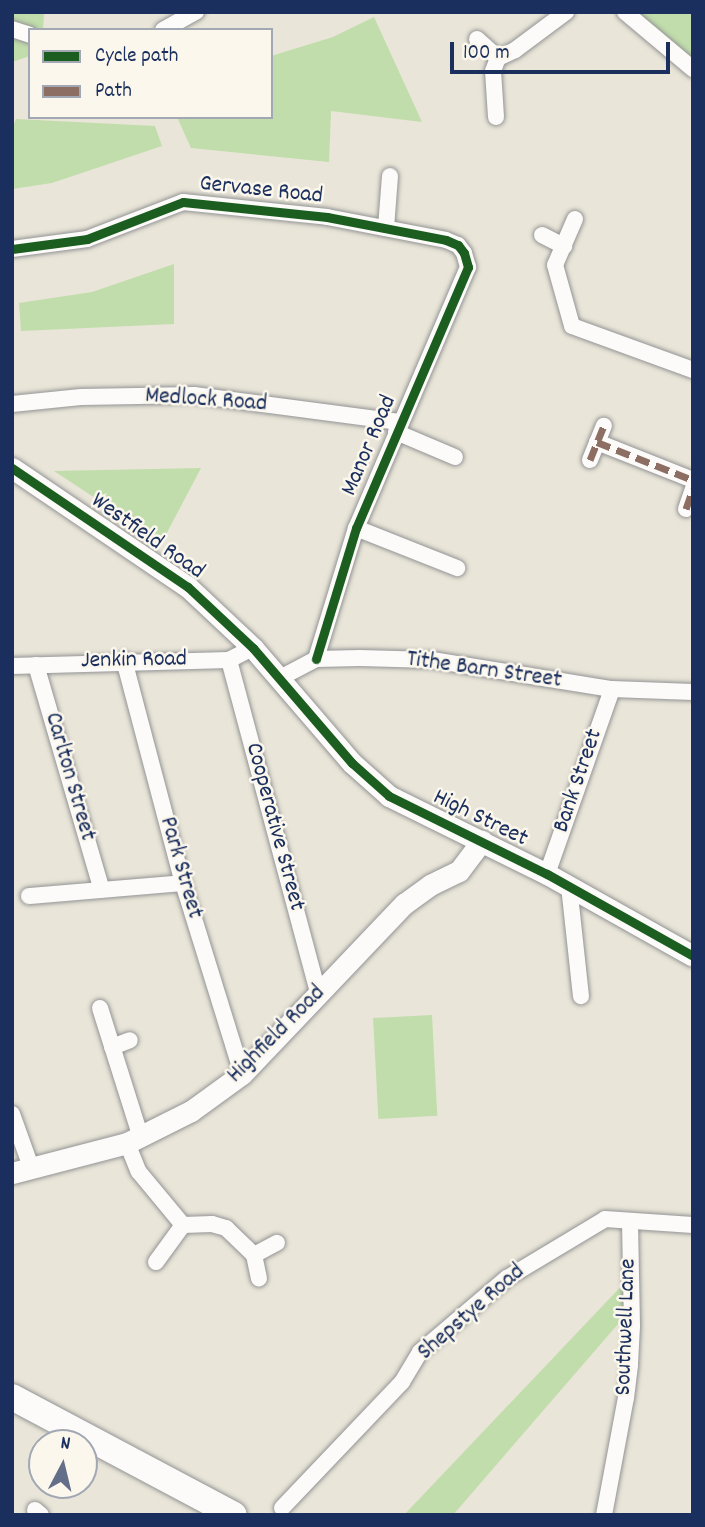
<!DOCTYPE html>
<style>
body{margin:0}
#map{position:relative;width:705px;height:1527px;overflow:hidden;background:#e9e5d8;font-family:Dekko,sans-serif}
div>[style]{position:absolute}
.green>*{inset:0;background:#c1ddab;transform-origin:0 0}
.roads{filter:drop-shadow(0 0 2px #939495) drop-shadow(0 0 2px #939495)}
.minor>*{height:16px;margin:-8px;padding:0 8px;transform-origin:8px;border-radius:8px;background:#fcfbf9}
.secondary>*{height:21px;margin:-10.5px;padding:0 10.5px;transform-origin:10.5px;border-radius:10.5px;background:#fcfbf9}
.trunk>*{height:26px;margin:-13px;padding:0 13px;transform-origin:13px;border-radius:13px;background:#fcfbf9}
.quiet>*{height:7px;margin-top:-3.5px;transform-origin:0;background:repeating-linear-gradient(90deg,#8d6e63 0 14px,transparent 0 21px)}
.cycleway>*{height:9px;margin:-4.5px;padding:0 4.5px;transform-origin:4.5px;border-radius:4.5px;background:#1b5e20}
span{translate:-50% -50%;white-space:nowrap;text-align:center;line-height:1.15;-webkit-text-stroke:5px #fbf7ec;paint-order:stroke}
.street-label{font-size:24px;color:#1b2f5e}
.frame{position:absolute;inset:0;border:14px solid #1b2f5e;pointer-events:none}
.legend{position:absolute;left:28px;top:28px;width:245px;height:91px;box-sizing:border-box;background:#fbf7ec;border:2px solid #a1a7b3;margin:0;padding:9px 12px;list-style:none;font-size:21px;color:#1b2f5e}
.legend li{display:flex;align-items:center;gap:14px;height:35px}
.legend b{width:35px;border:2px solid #a1a7b3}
.north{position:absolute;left:28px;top:1429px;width:70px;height:70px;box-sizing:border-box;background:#fbf7ec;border:2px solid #a1a7b3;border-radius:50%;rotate:7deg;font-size:19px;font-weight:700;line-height:28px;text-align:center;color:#1b2f5e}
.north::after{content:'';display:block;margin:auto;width:24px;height:32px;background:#636f89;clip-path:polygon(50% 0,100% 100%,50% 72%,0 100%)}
.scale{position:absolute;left:450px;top:42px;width:220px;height:32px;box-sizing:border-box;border:4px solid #1b2f5e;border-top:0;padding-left:9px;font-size:21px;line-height:24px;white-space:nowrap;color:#1b2f5e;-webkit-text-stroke:5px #fbf7ec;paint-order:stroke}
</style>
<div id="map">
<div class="green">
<i style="clip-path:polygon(12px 12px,44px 14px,43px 30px,30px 30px,30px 56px,12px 62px)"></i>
<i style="clip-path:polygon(628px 12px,693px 12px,693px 69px)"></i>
<i style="clip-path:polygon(374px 17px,422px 122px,331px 111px,329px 162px,191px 148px,177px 117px,271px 117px,271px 56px,333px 37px)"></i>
<i style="clip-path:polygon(16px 119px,155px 126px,162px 146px,52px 183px,12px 189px,12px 128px)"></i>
<i style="clip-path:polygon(174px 264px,174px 324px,21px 331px,19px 303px,92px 292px)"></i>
<i style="clip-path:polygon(201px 468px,162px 542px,54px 471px)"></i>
<i style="left:432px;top:1015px;width:101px;height:59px;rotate:87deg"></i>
<i style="clip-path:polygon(630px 1277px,631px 1309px,453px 1515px,404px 1515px)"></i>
</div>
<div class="roads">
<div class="minor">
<i style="left:625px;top:12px;width:89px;rotate:40deg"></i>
<i style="left:12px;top:29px;width:19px;rotate:18deg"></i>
<i style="left:163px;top:30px;width:38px;rotate:-29deg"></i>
<i style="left:477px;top:39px;width:28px;rotate:42deg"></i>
<i style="left:496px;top:117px;width:46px;rotate:-93.7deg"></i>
<i style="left:493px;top:71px;width:14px;rotate:-69deg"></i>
<i style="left:498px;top:58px;width:19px;rotate:-25deg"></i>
<i style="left:515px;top:50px;width:64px;rotate:-36.7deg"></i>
<i style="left:575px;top:219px;width:50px;rotate:113.5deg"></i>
<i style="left:555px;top:265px;width:63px;rotate:74.4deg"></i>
<i style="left:572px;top:326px;width:129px;rotate:20deg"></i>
<i style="left:386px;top:228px;width:52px;rotate:-85.6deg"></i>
<i style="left:542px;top:235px;width:25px;rotate:27deg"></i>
<i style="left:12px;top:249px;width:76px;rotate:-7.6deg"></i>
<i style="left:87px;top:239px;width:103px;rotate:-21.1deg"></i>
<i style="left:183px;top:202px;width:145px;rotate:5.9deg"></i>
<i style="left:327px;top:217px;width:121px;rotate:10.9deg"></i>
<i style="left:446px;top:240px;width:13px;rotate:23deg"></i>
<i style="left:458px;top:245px;width:10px;rotate:53deg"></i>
<i style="left:464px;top:253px;width:15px;rotate:74deg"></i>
<i style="left:468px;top:267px;width:284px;rotate:113.2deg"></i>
<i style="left:356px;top:528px;width:137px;rotate:107deg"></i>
<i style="left:12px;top:404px;width:69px;rotate:-5.8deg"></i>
<i style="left:81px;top:397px;width:113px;rotate:-1deg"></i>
<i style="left:194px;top:395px;width:207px;rotate:7.5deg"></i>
<i style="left:396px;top:432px;width:64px;rotate:23deg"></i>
<i style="left:597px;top:442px;width:103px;rotate:21.6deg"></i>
<i style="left:590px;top:460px;width:37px;rotate:-68deg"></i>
<i style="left:686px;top:509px;width:21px;rotate:-71deg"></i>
<i style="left:356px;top:528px;width:109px;rotate:21.6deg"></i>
<i style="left:124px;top:660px;width:231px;rotate:75.2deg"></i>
<i style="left:183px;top:883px;width:200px;rotate:72.8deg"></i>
<i style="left:229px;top:660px;width:347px;rotate:75deg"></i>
<i style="left:36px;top:665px;width:234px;rotate:73.7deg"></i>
<i style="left:12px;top:666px;width:217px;rotate:-1.6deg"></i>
<i style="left:229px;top:660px;width:27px;rotate:-27deg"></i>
<i style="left:280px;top:678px;width:41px;rotate:-27.8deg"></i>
<i style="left:316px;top:659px;width:44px;rotate:-1.3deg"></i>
<i style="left:360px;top:658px;width:72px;rotate:1.6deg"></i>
<i style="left:432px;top:660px;width:182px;rotate:9.2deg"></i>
<i style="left:612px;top:689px;width:81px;rotate:2.1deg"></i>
<i style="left:547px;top:874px;width:196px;rotate:-70.6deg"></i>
<i style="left:569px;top:886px;width:111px;rotate:83.8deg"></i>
<i style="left:29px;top:896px;width:155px;rotate:-4.8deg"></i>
<i style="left:100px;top:1008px;width:136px;rotate:72.5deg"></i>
<i style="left:112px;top:1047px;width:19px;rotate:-21deg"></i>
<i style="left:12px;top:1114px;width:59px;rotate:70.3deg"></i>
<i style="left:127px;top:1143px;width:31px;rotate:68deg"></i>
<i style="left:139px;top:1172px;width:69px;rotate:50.3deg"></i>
<i style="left:183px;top:1225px;width:29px;rotate:-2deg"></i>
<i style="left:212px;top:1224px;width:15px;rotate:16deg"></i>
<i style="left:226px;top:1228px;width:39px;rotate:44deg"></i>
<i style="left:254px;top:1255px;width:24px;rotate:78deg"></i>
<i style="left:254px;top:1255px;width:26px;rotate:-28deg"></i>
<i style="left:156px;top:1262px;width:46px;rotate:-53.9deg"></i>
<i style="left:282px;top:1508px;width:174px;rotate:-46.4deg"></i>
<i style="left:402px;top:1382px;width:35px;rotate:-59deg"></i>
<i style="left:420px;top:1352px;width:114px;rotate:-40.4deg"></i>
<i style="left:507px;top:1278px;width:114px;rotate:-31deg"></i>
<i style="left:605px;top:1219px;width:88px;rotate:3.9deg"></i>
<i style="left:35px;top:1510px;width:8px;rotate:40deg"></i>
<i style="left:604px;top:1515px;width:119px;rotate:-79.4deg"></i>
<i style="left:626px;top:1398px;width:34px;rotate:-83deg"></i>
<i style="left:630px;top:1364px;width:38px;rotate:-87deg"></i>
<i style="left:632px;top:1326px;width:104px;rotate:-91.1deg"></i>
</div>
<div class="secondary">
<i style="left:12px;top:468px;width:212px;rotate:34.1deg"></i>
<i style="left:188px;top:587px;width:89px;rotate:43.2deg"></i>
<i style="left:253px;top:648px;width:152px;rotate:49.3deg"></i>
<i style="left:352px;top:763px;width:50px;rotate:41.7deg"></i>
<i style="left:389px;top:796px;width:176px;rotate:26.3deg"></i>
<i style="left:547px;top:874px;width:167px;rotate:29.3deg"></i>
<i style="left:12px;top:1173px;width:119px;rotate:-14.6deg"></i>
<i style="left:127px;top:1143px;width:72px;rotate:-26.6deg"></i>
<i style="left:191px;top:1111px;width:63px;rotate:-36deg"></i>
<i style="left:242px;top:1074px;width:235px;rotate:-46.4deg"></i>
<i style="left:404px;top:904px;width:32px;rotate:-36deg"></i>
<i style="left:430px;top:885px;width:32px;rotate:-26deg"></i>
<i style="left:459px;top:871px;width:38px;rotate:-53deg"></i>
</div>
<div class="trunk">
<i style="left:12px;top:1397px;width:251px;rotate:28deg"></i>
</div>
</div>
<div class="quiet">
<i style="left:597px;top:442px;width:103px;rotate:21.6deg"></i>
<i style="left:590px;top:460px;width:37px;rotate:-68deg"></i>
<i style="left:686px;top:509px;width:21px;rotate:-71deg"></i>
</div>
<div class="cycleway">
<i style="left:12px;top:249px;width:76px;rotate:-7.6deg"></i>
<i style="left:87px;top:239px;width:103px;rotate:-21.1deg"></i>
<i style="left:183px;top:202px;width:145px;rotate:5.9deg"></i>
<i style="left:327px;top:217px;width:121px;rotate:10.9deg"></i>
<i style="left:446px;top:240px;width:13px;rotate:23deg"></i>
<i style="left:458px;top:245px;width:10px;rotate:53deg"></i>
<i style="left:464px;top:253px;width:15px;rotate:74deg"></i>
<i style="left:468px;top:267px;width:284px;rotate:113.2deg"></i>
<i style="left:356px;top:528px;width:137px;rotate:107deg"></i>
<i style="left:12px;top:468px;width:212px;rotate:34.1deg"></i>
<i style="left:188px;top:587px;width:89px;rotate:43.2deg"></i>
<i style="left:253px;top:648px;width:152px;rotate:49.3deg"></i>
<i style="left:352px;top:763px;width:50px;rotate:41.7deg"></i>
<i style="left:389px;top:796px;width:176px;rotate:26.3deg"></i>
<i style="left:547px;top:874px;width:167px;rotate:29.3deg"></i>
</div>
<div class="street-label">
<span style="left:261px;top:191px;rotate:6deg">Gervase Road</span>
<span style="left:206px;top:401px;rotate:4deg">Medlock Road</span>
<span style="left:370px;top:446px;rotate:-67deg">Manor Road</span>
<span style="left:147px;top:537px;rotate:35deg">Westfield Road</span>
<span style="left:134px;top:661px;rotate:-1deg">Jenkin Road</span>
<span style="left:484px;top:671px;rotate:8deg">Tithe Barn Street</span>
<span style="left:69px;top:777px;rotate:74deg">Carlton Street</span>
<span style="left:579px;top:781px;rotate:-71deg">Bank Street</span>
<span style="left:480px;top:819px;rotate:26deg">High Street</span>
<span style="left:274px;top:827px;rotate:75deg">Cooperative Street</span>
<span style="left:180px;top:868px;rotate:74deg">Park Street</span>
<span style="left:277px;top:1035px;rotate:-45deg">Highfield Road</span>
<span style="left:472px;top:1313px;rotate:-41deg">Shepstye Road</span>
<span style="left:627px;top:1327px;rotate:-88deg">Southwell Lane</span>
</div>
<div class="frame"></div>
<ul class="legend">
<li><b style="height:9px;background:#1b5e20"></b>Cycle path</li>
<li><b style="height:9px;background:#8d6e63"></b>Path</li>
</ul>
<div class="north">N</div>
<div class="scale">100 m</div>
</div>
